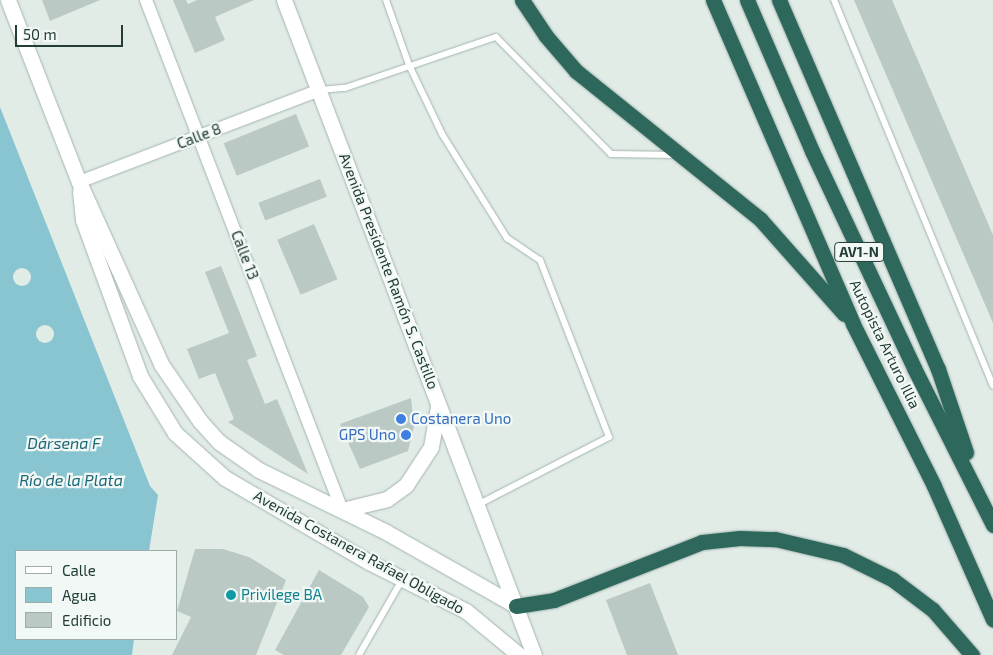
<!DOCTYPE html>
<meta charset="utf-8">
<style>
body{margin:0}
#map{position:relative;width:993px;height:655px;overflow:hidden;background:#e1ece7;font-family:"Exo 2",sans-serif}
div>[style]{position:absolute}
.water>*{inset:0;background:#89c5d1}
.pier>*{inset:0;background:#e1ece7}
.round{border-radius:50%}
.building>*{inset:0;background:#bac9c3;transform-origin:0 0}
.roads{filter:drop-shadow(0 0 1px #a4b4ae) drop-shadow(0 0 1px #a4b4ae)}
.service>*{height:6px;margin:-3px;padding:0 3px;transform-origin:3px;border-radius:3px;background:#fff}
.minor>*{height:12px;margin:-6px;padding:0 6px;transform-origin:6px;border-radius:6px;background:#fff}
.secondary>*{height:15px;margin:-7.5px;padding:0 7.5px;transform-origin:7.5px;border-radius:7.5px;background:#fff}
.motorway>*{height:15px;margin:-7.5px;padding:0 7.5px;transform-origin:7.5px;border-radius:7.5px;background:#2e685d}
.dots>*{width:14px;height:14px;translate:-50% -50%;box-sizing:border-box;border:2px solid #f2f8f5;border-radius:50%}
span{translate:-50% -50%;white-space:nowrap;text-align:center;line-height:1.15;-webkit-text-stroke:4.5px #f2f8f5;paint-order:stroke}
.shield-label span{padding:1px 4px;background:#f2f8f5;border:1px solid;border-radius:4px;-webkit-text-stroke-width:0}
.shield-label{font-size:14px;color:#223c36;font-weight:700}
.street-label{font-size:15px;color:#223c36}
.shop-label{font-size:15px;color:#366cbe}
.left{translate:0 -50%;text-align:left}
.right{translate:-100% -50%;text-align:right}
.culture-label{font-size:15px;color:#0d838f}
.water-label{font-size:16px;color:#1c6878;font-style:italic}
.legend{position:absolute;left:15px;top:550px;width:162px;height:90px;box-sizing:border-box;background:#f2f8f5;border:1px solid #9fada9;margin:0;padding:6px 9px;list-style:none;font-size:15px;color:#223c36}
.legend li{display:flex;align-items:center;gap:10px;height:25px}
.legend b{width:25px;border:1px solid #9fada9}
.scale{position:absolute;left:15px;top:25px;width:108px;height:22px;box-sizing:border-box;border:2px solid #223c36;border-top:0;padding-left:6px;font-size:15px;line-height:18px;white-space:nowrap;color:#223c36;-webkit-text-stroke:4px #f2f8f5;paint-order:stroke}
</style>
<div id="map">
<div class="water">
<i style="clip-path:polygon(0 107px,150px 486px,158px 495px,149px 551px,16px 551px,16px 639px,134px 639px,132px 655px,0 655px)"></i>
</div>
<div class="pier">
<i class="round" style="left:13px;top:268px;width:18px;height:18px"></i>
<i class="round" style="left:36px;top:325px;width:18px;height:18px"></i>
</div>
<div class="building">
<i style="clip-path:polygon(42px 0,100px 0,50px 21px)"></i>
<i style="clip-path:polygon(173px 0,186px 0,188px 4px,197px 0,254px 0,215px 17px,225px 40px,195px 53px)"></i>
<i style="clip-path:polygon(854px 0,892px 0,993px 235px,993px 323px)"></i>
<i style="left:296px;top:114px;width:35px;height:78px;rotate:68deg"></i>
<i style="left:320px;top:179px;width:19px;height:66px;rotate:69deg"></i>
<i style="left:314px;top:224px;width:60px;height:40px;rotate:67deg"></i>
<i style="clip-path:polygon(221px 266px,257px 356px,247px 360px,265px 404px,277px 399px,308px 474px,228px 422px,234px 419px,215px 373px,199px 379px,187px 349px,229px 333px,205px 272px)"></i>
<i style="clip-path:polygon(411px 398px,414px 426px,408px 451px,360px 469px,340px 424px)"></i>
<i style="clip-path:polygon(195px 549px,223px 549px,249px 557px,286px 580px,256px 655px,172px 655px,191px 617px,177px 611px)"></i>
<i style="clip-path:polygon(319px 570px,363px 597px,369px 607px,341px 655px,284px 655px,275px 650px)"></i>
<i style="clip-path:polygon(650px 583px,678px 655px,627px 655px,606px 600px)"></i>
</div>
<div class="roads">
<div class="service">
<i style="left:386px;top:0;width:69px;rotate:70.5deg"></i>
<i style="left:409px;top:65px;width:76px;rotate:64.4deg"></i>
<i style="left:442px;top:134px;width:123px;rotate:58deg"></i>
<i style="left:507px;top:238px;width:40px;rotate:34deg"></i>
<i style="left:540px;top:260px;width:190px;rotate:68.7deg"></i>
<i style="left:609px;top:437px;width:148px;rotate:152.7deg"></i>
<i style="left:834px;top:0;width:417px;rotate:67.6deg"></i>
<i style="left:320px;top:90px;width:25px;rotate:-5deg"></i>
<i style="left:345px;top:88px;width:159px;rotate:-18.7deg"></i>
<i style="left:496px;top:37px;width:164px;rotate:45.5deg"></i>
<i style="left:611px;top:154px;width:65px;rotate:0.9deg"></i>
<i style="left:359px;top:655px;width:86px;rotate:-60.2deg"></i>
</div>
<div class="minor">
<i style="left:146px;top:0;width:546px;rotate:68.98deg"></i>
<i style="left:79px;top:182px;width:258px;rotate:-20.9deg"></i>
</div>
<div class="secondary">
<i style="left:8px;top:0;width:195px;rotate:68.7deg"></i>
<i style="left:79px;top:182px;width:200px;rotate:65.7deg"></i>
<i style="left:161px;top:364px;width:69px;rotate:55.6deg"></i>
<i style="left:200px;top:421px;width:28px;rotate:48deg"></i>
<i style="left:219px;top:442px;width:49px;rotate:35deg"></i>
<i style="left:259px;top:470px;width:141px;rotate:26deg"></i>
<i style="left:386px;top:532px;width:150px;rotate:29.6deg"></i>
<i style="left:284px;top:0;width:701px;rotate:69.11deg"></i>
<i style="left:80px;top:191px;width:29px;rotate:84deg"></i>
<i style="left:83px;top:220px;width:166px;rotate:69.9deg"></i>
<i style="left:140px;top:376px;width:67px;rotate:58.4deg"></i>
<i style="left:175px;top:433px;width:67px;rotate:42deg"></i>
<i style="left:225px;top:478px;width:167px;rotate:30.3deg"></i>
<i style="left:369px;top:562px;width:109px;rotate:26.8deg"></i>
<i style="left:466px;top:611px;width:69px;rotate:39.7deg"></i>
<i style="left:342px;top:510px;width:46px;rotate:-13.7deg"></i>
<i style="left:387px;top:499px;width:24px;rotate:-36deg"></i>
<i style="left:406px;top:485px;width:45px;rotate:-56.7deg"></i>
<i style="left:431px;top:447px;width:41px;rotate:-80.1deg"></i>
</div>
<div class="motorway">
<i style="left:522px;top:0;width:43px;rotate:56.3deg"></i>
<i style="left:546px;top:36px;width:46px;rotate:49.4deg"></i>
<i style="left:576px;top:71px;width:236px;rotate:38.8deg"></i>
<i style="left:760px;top:219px;width:127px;rotate:48.5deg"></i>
<i style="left:713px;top:0;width:353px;rotate:66.6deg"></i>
<i style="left:853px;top:324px;width:181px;rotate:63.4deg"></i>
<i style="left:934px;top:486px;width:146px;rotate:66.2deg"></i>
<i style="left:747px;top:0;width:164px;rotate:66.7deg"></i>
<i style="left:812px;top:151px;width:240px;rotate:64.8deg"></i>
<i style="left:914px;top:368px;width:176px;rotate:63.3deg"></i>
<i style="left:779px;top:0;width:402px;rotate:66.7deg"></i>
<i style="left:938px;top:369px;width:88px;rotate:71.4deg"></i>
<i style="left:516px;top:606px;width:38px;rotate:-9deg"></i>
<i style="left:554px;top:600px;width:159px;rotate:-21.4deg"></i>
<i style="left:702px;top:542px;width:38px;rotate:-6deg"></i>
<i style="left:740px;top:538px;width:35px;rotate:2deg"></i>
<i style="left:775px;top:539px;width:70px;rotate:13.2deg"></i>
<i style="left:843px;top:555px;width:55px;rotate:26.1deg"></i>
<i style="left:892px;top:579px;width:51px;rotate:37.1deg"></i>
<i style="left:933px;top:610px;width:60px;rotate:49.1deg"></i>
</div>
</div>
<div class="dots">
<i style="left:401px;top:419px;background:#3f7fe0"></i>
<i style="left:406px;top:435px;background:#3f7fe0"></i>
<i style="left:231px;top:595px;background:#0f9aa8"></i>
</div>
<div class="shield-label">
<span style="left:859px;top:252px">AV1-N</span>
</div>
<div class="street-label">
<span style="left:199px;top:136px;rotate:-21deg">Calle 8</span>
<span style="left:245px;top:255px;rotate:69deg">Calle 13</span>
<span style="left:389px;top:271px;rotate:69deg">Avenida Presidente Ramón S. Castillo</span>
<span style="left:885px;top:344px;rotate:64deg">Autopista Arturo Illia</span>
<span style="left:359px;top:552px;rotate:29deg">Avenida Costanera Rafael Obligado</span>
</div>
<div class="shop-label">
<span class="left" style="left:411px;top:419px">Costanera Uno</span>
<span class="right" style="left:396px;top:435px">GPS Uno</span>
</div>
<div class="culture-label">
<span class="left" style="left:241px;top:595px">Privilege BA</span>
</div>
<div class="water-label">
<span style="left:64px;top:443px">Dársena F</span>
<span style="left:71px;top:480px">Río de la Plata</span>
</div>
<ul class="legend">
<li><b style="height:6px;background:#fff"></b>Calle</li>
<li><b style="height:14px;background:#89c5d1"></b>Agua</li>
<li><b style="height:14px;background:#bac9c3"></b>Edificio</li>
</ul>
<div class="scale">50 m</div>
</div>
